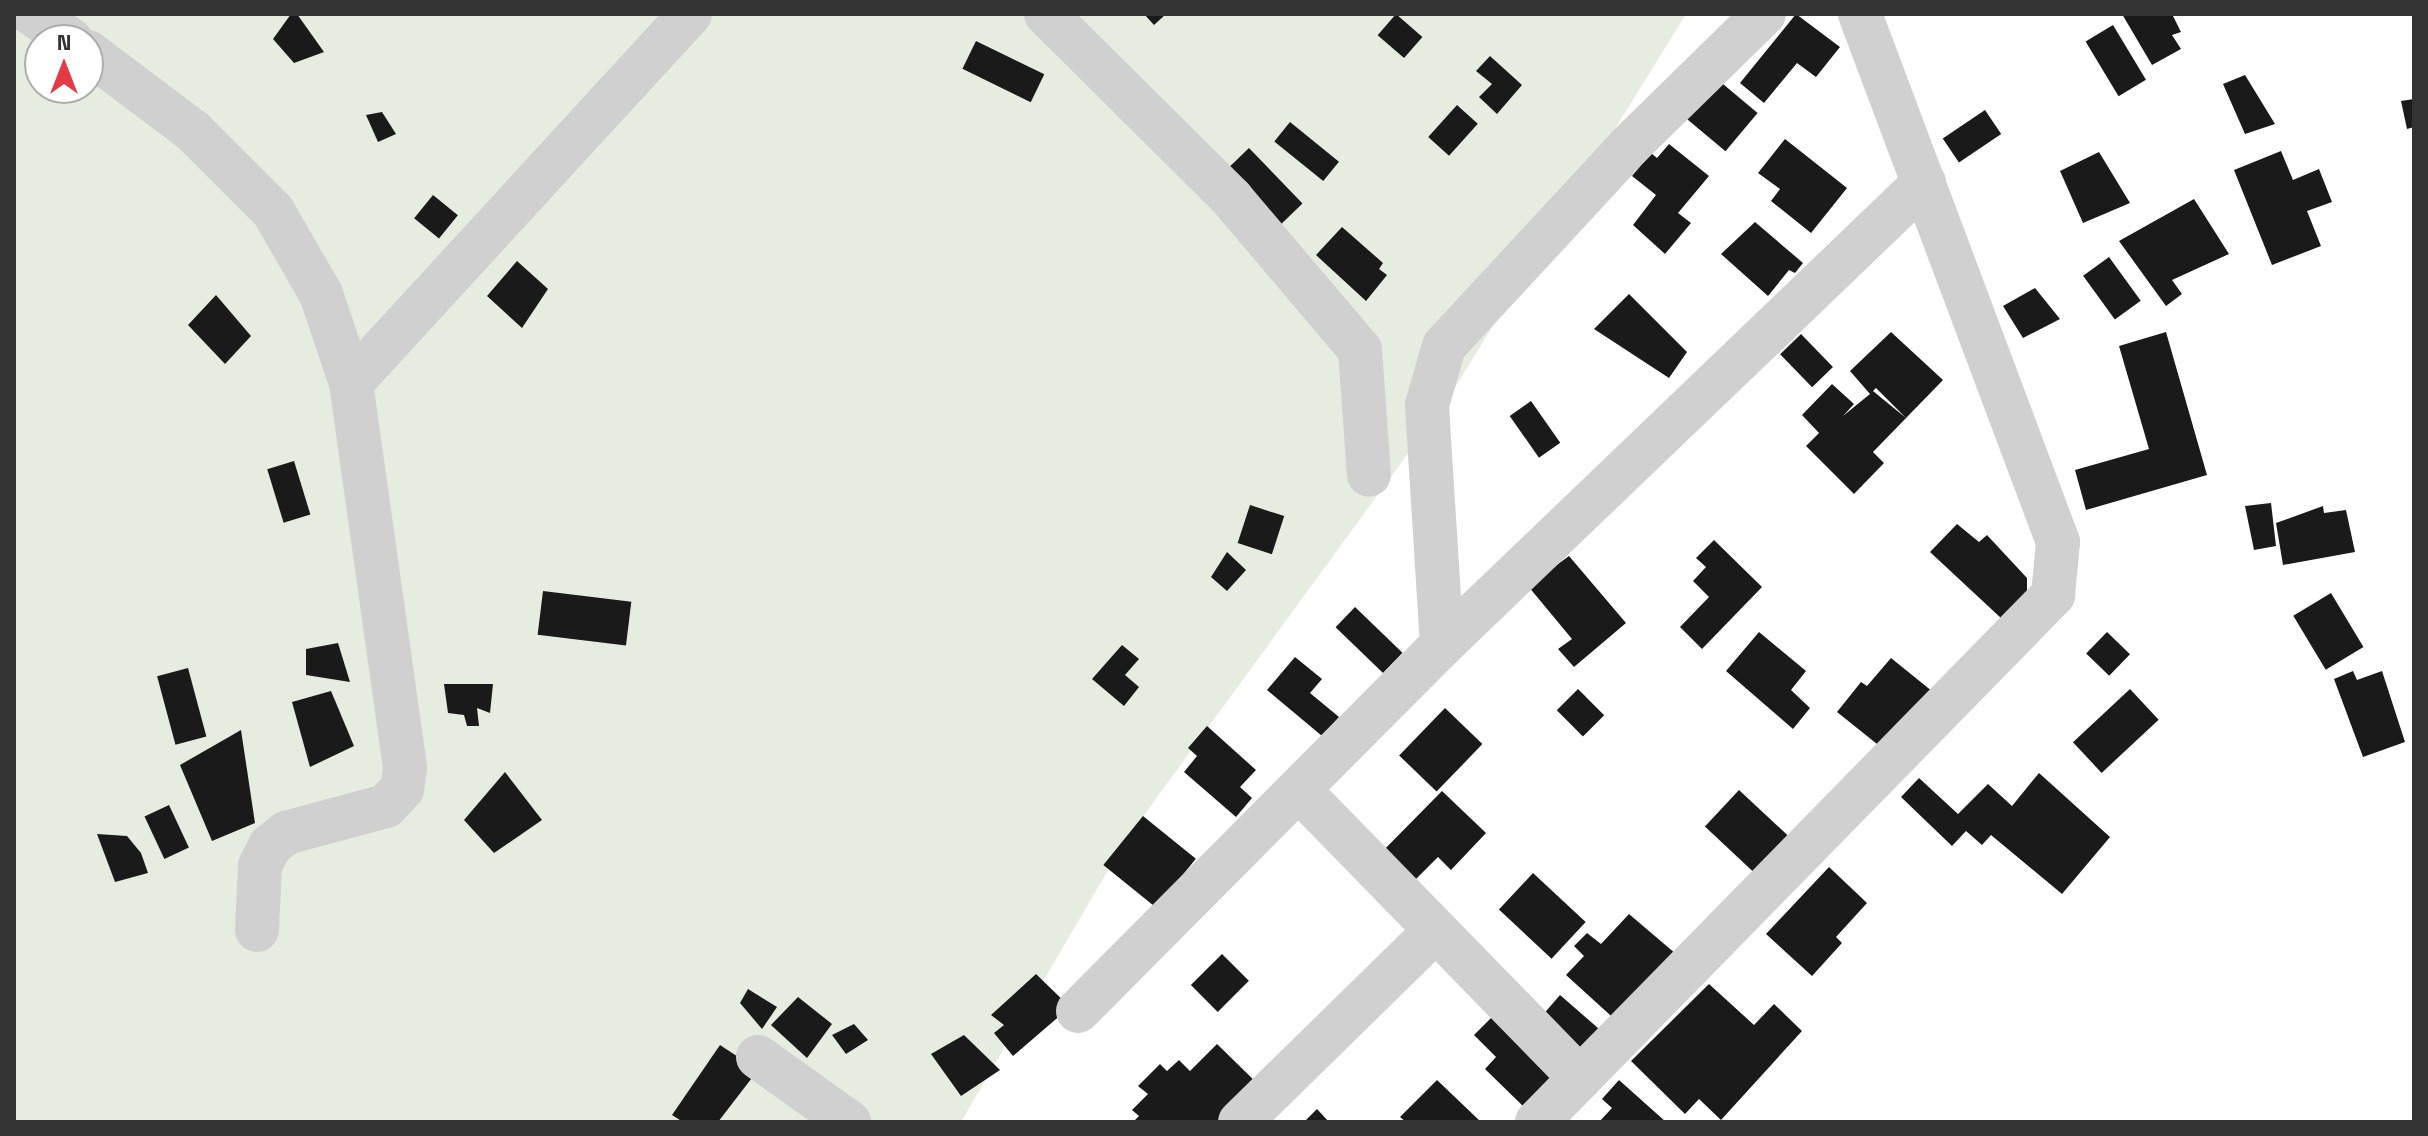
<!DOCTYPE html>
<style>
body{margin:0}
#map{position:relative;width:2428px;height:1136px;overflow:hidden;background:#fff;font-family:"Space Grotesk",sans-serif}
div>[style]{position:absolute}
.green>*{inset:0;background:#e6ecdf}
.building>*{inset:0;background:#1a1a1a;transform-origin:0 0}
.street>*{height:44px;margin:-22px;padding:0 22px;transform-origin:22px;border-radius:22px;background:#d0d0d0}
span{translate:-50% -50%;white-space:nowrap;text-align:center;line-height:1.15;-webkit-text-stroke:8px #fff;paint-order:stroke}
.frame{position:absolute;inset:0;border:16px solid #333;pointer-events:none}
.north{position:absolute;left:24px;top:24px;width:80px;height:80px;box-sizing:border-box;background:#fff;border:2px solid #adadad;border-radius:50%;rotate:0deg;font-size:22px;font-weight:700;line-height:32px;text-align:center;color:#333}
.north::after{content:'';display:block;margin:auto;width:28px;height:36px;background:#e63946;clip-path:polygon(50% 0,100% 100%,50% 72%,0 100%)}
</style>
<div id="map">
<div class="green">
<i style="clip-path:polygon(evenodd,14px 14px,1686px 14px,1447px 400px,1125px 841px,961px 1122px,14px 1122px,14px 14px,40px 40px,88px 40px,88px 88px,40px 88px,40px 40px)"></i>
</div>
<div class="building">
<i style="clip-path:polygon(291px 14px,297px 14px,324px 52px,294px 63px,273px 39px)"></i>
<i style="clip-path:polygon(1144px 14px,1166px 14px,1154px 25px)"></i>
<i style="left:1396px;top:14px;width:35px;height:28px;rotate:41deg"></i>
<i style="clip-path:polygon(1796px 14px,1840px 47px,1816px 77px,1797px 63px,1764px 103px,1740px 83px)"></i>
<i style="clip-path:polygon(2122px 14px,2172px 14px,2181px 32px,2172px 35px,2181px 49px,2152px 65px)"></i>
<i style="left:2113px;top:25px;width:64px;height:32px;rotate:59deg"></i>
<i style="left:976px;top:41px;width:76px;height:31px;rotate:26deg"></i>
<i style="clip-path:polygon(1490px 56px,1522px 85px,1497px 114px,1479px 97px,1492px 84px,1476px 71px)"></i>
<i style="clip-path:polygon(2245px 75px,2275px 124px,2245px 134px,2223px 84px)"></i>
<i style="left:1717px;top:79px;width:53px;height:50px;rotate:40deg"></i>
<i style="clip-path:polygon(2414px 99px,2414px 127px,2407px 129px,2401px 101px)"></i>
<i style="left:1457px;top:105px;width:28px;height:43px;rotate:42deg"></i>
<i style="left:1985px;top:110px;width:29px;height:51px;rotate:56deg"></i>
<i style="clip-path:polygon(382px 112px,396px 134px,378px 142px,366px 115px)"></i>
<i style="left:1290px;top:122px;width:63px;height:25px;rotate:39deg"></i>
<i style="clip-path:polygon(1785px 139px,1847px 188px,1811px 233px,1771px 201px,1780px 189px,1758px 173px)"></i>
<i style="clip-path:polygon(1669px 144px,1709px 176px,1678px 213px,1691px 223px,1665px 254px,1633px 225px,1656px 195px,1632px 176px,1651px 153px,1657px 158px)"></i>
<i style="left:1249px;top:148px;width:77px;height:45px;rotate:46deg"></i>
<i style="clip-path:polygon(2281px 151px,2293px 180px,2319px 169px,2332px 202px,2307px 211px,2321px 246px,2272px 265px,2234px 170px)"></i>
<i style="clip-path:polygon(2099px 152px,2130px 203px,2083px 223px,2060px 171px)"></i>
<i style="left:433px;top:195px;width:32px;height:30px;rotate:39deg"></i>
<i style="clip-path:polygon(2194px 199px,2229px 254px,2172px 280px,2182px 294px,2166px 306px,2119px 241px)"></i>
<i style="clip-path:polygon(1755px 222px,1803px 263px,1795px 273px,1789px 270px,1768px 296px,1721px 254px)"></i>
<i style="clip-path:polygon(1342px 227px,1383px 263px,1379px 269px,1387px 275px,1366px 301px,1316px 255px)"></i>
<i style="left:2109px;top:257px;width:54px;height:32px;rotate:54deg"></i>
<i style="clip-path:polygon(517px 261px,548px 289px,522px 328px,487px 296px)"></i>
<i style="clip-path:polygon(2035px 288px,2060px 319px,2023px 338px,2003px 306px)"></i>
<i style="clip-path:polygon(1629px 294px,1687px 352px,1669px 378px,1594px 329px)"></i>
<i style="clip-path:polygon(216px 295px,251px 336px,225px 364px,188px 325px)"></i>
<i style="clip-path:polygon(evenodd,1891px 332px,1943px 380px,1873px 452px,1884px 463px,1854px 494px,1806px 446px,1819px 433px,1802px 415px,1832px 384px,1854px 404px,1843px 416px,1870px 394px,1850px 371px,1891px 332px,1876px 388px,1906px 418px,1873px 391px,1876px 388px)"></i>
<i style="clip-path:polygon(2166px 332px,2207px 475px,2086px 510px,2075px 470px,2149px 449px,2119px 346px)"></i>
<i style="left:1801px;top:334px;width:46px;height:29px;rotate:46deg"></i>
<i style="left:1531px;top:401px;width:51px;height:26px;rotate:55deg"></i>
<i style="left:294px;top:461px;width:56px;height:28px;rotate:73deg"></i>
<i style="clip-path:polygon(2271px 503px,2276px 546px,2254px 550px,2245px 506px)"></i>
<i style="left:1250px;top:505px;width:36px;height:40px;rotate:18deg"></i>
<i style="clip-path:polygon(2323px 506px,2324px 513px,2346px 510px,2355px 552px,2283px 565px,2276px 523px)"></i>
<i style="clip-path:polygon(1957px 524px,1979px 542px,1987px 535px,2027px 578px,2027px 609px,2002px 619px,1930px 552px)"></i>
<i style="clip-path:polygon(1714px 540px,1762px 587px,1702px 649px,1680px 627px,1709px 597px,1693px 581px,1706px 567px,1696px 558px)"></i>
<i style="clip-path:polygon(1227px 552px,1246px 570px,1227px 591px,1211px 577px)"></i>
<i style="clip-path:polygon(1569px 556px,1626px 623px,1574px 667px,1558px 649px,1572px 639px,1528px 586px)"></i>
<i style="left:543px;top:591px;width:89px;height:44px;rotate:7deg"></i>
<i style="left:2331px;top:593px;width:63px;height:44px;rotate:59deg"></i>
<i style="left:1355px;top:607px;width:66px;height:28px;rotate:44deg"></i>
<i style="clip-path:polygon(1759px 632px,1806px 671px,1791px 690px,1810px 708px,1793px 729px,1726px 671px)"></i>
<i style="left:2107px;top:632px;width:32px;height:30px;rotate:44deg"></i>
<i style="clip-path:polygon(338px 643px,350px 682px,306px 675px,306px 649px)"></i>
<i style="clip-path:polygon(1122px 645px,1139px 659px,1125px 675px,1139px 687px,1124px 706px,1092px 679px)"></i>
<i style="clip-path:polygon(1295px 657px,1322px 679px,1310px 693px,1339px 717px,1322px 736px,1267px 690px)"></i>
<i style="clip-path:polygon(1891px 658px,1938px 696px,1882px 748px,1837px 712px,1861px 682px,1867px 686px)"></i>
<i style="left:188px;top:668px;width:71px;height:32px;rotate:75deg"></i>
<i style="clip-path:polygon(2353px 671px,2357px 680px,2382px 671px,2405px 742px,2363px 757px,2334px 679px)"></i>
<i style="clip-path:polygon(444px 684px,493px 684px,490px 713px,477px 708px,479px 726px,467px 726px,464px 715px,448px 713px)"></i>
<i style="left:1578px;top:689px;width:37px;height:30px;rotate:45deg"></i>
<i style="left:2130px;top:689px;width:42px;height:78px;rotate:47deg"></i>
<i style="clip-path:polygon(331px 691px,354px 746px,310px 767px,292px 702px)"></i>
<i style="left:1445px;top:708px;width:52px;height:66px;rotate:44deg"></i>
<i style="clip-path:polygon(1207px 726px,1256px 770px,1240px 787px,1252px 798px,1236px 817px,1184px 772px,1197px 756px,1188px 748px)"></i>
<i style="clip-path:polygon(241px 730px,255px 823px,212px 841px,180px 765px)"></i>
<i style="clip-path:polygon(505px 772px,542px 820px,494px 853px,464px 820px)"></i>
<i style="clip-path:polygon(2039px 773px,2110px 837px,2062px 894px,1991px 835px,1982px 845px,1966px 831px,1952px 846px,1901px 797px,1919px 778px,1958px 814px,1988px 784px,2012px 806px)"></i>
<i style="left:1739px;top:790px;width:69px;height:50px;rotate:43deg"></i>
<i style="clip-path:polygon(1442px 791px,1486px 833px,1451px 870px,1438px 857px,1406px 889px,1375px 859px)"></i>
<i style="left:169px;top:805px;width:47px;height:27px;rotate:65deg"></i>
<i style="left:1143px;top:816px;width:68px;height:63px;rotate:39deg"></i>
<i style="clip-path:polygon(97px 834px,127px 836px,141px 853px,148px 873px,115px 882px)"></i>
<i style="clip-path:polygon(1829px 867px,1867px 903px,1836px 937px,1842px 943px,1812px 976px,1766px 934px)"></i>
<i style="left:1533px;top:873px;width:72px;height:50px;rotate:43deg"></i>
<i style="clip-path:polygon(1629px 914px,1683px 960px,1620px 1024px,1566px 975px,1584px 956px,1574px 946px,1587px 933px,1601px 944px)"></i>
<i style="left:1222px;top:954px;width:38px;height:44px;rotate:45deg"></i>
<i style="clip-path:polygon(1036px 974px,1070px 1007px,1013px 1056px,994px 1033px,1004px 1025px,991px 1015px)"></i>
<i style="clip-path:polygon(1709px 984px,1754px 1025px,1774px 1004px,1802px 1031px,1721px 1120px,1699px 1099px,1685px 1114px,1631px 1061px)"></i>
<i style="clip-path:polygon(748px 989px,777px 1007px,762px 1029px,740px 1003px)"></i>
<i style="left:1560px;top:995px;width:62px;height:27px;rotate:41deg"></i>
<i style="clip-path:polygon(798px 997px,832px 1024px,807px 1058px,771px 1025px)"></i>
<i style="clip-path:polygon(1496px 1013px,1565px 1079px,1531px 1114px,1485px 1069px,1496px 1057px,1474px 1035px)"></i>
<i style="clip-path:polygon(854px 1024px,868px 1040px,846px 1054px,832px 1035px)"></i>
<i style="clip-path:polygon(964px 1035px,1000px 1070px,961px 1096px,931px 1054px)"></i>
<i style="clip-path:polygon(1217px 1044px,1262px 1088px,1228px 1122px,1133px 1122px,1139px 1116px,1132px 1110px,1148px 1094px,1138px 1086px,1160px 1064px,1167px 1071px,1179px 1060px,1190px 1071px)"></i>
<i style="clip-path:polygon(720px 1045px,758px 1070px,718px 1122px,683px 1122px,672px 1115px)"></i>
<i style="clip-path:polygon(1437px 1080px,1481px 1122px,1406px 1122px,1400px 1117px)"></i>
<i style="clip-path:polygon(1619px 1080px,1666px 1122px,1599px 1122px,1612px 1108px,1602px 1099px)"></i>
<i style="clip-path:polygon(1317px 1109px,1329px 1122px,1304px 1122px)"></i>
</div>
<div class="street">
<i style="left:32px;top:14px;width:47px;rotate:33.7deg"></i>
<i style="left:1046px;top:14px;width:262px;rotate:44.8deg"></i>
<i style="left:1232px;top:199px;width:198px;rotate:49.7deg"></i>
<i style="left:1360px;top:350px;width:125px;rotate:85.9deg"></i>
<i style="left:88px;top:52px;width:133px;rotate:37deg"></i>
<i style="left:194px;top:132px;width:112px;rotate:45deg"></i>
<i style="left:273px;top:211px;width:96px;rotate:60deg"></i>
<i style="left:321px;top:294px;width:94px;rotate:71.4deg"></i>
<i style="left:351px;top:383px;width:389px;rotate:82deg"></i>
<i style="left:405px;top:768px;width:21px;rotate:98deg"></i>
<i style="left:402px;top:789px;width:23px;rotate:133deg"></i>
<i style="left:386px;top:806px;width:104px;rotate:164.9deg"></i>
<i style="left:286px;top:833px;width:21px;rotate:141deg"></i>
<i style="left:270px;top:846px;width:22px;rotate:117deg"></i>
<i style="left:260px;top:866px;width:64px;rotate:92.7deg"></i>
<i style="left:351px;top:383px;width:501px;rotate:-47.43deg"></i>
<i style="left:1442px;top:645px;width:668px;rotate:-43.79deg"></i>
<i style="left:1300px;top:791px;width:401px;rotate:45.7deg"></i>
<i style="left:1078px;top:1011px;width:516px;rotate:-45.16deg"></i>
<i style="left:1442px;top:645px;width:240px;rotate:-93.6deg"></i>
<i style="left:1427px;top:405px;width:61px;rotate:-73.9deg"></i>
<i style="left:1444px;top:346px;width:272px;rotate:-47.2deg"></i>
<i style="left:1629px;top:146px;width:189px;rotate:-44.4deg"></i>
<i style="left:758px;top:1057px;width:112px;rotate:35.5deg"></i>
<i style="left:1240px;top:1122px;width:274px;rotate:-44.4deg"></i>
<i style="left:1537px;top:1122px;width:738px;rotate:-45.6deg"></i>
<i style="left:2053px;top:595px;width:53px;rotate:-84.6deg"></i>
<i style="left:2058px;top:542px;width:564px;rotate:-110.56deg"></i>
</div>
<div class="frame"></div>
<div class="north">N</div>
</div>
